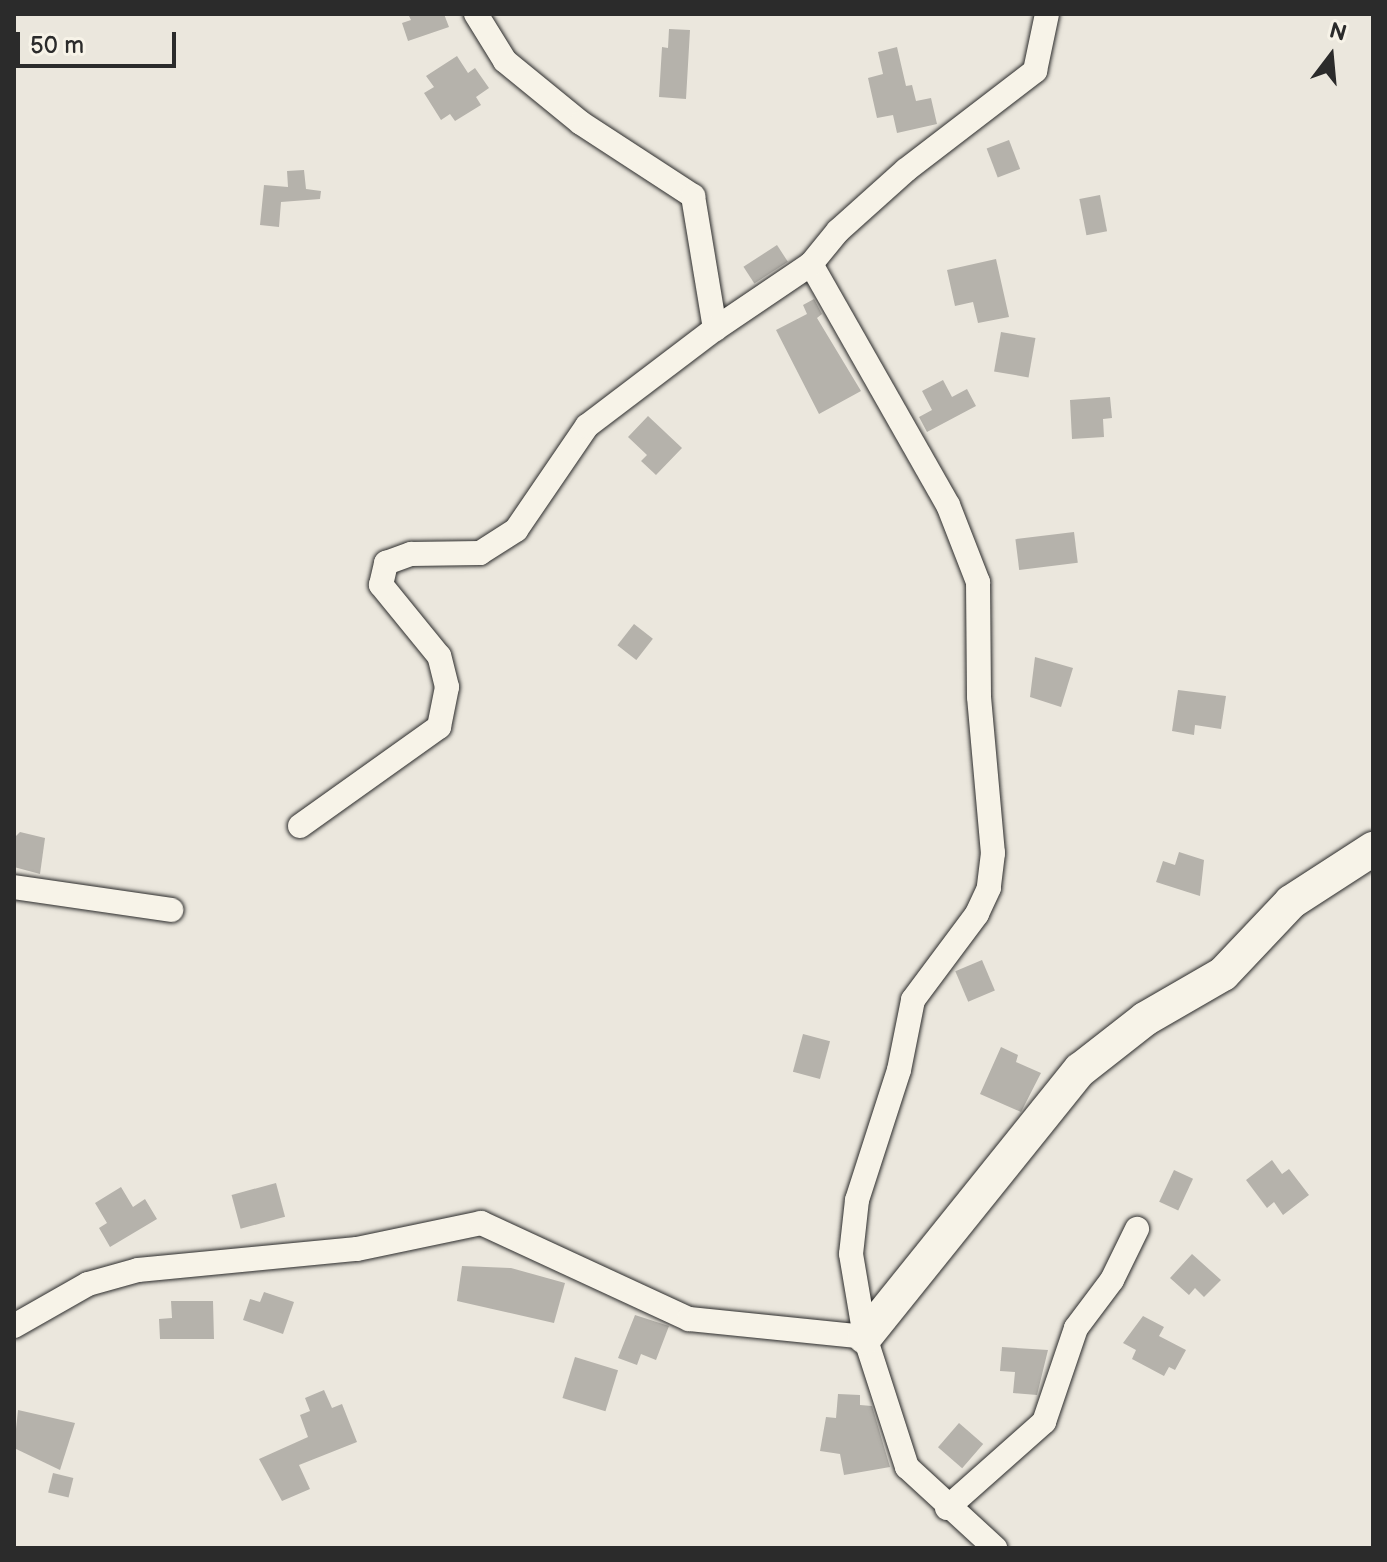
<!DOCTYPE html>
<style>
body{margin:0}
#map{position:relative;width:1387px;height:1562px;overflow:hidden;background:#ebe7dd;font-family:"Balsamiq Sans",sans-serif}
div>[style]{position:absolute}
.building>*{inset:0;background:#b5b2ab;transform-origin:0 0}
.roads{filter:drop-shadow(0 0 2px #2b2b2b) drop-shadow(0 0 2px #2b2b2b)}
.street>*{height:24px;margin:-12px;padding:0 12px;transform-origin:12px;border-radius:12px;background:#f7f3e8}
.secondary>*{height:34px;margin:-17px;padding:0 17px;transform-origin:17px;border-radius:17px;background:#f7f3e8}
span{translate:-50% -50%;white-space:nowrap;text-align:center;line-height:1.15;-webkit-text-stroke:8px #f7f3e8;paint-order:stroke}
.frame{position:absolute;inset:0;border:16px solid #2b2b2b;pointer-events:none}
.north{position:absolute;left:1291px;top:16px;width:80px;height:80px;-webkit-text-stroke:6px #f7f3e8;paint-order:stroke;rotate:16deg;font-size:22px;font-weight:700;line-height:32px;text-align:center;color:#2b2b2b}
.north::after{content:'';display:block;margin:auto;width:28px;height:36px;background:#2b2b2b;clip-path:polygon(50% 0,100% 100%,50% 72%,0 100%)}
.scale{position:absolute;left:16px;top:32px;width:160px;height:36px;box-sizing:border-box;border:4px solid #2b2b2b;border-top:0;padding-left:10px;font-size:24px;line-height:28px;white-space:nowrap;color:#2b2b2b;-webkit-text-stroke:6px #f7f3e8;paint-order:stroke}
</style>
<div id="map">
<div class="building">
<i style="clip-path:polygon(408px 14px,444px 14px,449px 27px,408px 41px,402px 23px,411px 20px)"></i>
<i style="clip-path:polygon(669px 29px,690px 30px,686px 99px,659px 97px,662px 47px,668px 48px)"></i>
<i style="clip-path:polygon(897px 47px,906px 86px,912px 85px,916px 101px,931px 98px,937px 124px,897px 133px,893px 115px,877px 118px,868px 78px,883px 74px,878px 52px)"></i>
<i style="clip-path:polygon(457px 56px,468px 73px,475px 68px,489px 88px,476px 97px,481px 105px,455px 121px,450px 114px,441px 120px,424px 93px,434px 87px,426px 76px)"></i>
<i style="left:1009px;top:140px;width:31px;height:24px;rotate:69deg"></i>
<i style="clip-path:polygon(304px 170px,306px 189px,321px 191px,320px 199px,281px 202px,279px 227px,260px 225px,264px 185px,288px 187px,287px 171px)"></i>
<i style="left:1100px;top:195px;width:37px;height:21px;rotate:79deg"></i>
<i style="left:777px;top:245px;width:20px;height:40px;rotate:57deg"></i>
<i style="clip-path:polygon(996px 259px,1009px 317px,978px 323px,973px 302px,955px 306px,947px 270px)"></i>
<i style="clip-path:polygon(814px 299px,822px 314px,817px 318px,861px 391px,819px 414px,776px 330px,807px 314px,803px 305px)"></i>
<i style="left:1001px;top:332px;width:35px;height:40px;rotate:10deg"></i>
<i style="clip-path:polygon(943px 380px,952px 397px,967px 389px,976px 406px,927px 432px,919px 417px,932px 410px,922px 391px)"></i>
<i style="clip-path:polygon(1110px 397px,1112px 418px,1103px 419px,1104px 437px,1072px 439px,1070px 400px)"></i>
<i style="clip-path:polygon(648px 416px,682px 448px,656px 475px,641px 461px,647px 455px,628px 437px)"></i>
<i style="left:1074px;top:532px;width:31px;height:59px;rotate:83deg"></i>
<i style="left:634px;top:624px;width:24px;height:27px;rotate:38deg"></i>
<i style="clip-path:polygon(1035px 657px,1073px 668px,1061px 707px,1030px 697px)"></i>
<i style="clip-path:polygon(1178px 690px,1226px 696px,1221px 729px,1195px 725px,1194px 735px,1172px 731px)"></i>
<i style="clip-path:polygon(20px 832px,45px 838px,40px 874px,14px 867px,14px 838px)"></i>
<i style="clip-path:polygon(1179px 852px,1204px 860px,1200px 896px,1156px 882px,1163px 861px,1175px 865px)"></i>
<i style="left:982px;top:960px;width:33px;height:29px;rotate:67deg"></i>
<i style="left:803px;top:1034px;width:28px;height:39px;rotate:15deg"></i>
<i style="clip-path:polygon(1001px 1047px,1018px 1055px,1016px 1062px,1041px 1073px,1021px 1112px,980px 1094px)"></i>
<i style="clip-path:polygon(1272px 1160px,1282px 1174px,1289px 1169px,1309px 1195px,1283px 1215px,1274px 1202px,1267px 1208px,1246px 1180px)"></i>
<i style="left:1174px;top:1170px;width:21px;height:35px;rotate:25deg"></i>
<i style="left:276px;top:1183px;width:35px;height:46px;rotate:75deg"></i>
<i style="clip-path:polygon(121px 1187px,133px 1207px,145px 1199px,157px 1219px,110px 1247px,99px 1228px,107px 1223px,95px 1203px)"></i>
<i style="clip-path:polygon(1192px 1254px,1221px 1280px,1204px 1297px,1195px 1288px,1189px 1295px,1170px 1278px)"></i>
<i style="clip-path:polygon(462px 1266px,511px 1268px,565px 1283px,554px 1323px,457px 1301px)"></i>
<i style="clip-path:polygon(264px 1292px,294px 1302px,283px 1334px,243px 1320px,250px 1299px,260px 1302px)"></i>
<i style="clip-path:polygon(171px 1301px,213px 1301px,214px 1339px,160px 1339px,159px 1319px,172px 1318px)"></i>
<i style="clip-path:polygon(635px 1315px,669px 1326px,656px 1360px,641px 1354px,637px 1365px,618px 1358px)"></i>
<i style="clip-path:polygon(1143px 1316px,1164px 1327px,1159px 1336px,1186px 1350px,1175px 1370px,1169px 1367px,1164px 1376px,1132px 1359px,1136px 1350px,1123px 1343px)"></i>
<i style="clip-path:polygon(1002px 1347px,1048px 1350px,1037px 1395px,1013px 1393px,1015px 1372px,1000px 1371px)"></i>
<i style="left:575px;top:1357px;width:45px;height:43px;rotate:17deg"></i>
<i style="clip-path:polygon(324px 1390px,332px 1408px,342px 1404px,357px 1442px,299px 1465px,310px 1489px,282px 1501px,259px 1459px,308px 1437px,300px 1415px,310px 1411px,305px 1398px)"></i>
<i style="clip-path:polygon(838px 1394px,860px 1395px,860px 1405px,872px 1406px,890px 1467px,844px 1475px,840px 1454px,820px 1451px,826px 1417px,836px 1418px)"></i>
<i style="clip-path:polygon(18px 1410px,75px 1423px,60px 1470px,14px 1448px)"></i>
<i style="left:959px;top:1423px;width:32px;height:32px;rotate:41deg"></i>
<i style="left:53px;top:1473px;width:21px;height:20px;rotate:14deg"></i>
</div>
<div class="roads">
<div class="street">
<i style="left:476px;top:14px;width:55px;rotate:58.3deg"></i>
<i style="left:505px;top:61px;width:98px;rotate:39.2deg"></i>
<i style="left:581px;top:123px;width:134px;rotate:33.1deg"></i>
<i style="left:693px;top:196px;width:135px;rotate:80.6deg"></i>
<i style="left:811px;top:264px;width:277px;rotate:60.4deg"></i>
<i style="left:948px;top:505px;width:83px;rotate:68.7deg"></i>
<i style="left:978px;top:582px;width:115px;rotate:89.5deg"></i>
<i style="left:979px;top:697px;width:157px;rotate:84.9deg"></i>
<i style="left:993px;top:853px;width:35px;rotate:97deg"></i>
<i style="left:989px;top:888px;width:29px;rotate:115deg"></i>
<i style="left:977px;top:914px;width:107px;rotate:126.7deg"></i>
<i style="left:913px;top:1000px;width:71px;rotate:101.3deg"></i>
<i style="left:899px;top:1070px;width:137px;rotate:107.9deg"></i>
<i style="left:857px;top:1200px;width:54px;rotate:96.3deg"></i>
<i style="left:851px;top:1254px;width:84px;rotate:80.4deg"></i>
<i style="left:865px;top:1337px;width:137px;rotate:72.1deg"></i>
<i style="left:907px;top:1467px;width:120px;rotate:42.6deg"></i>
<i style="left:300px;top:826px;width:171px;rotate:-35.5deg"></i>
<i style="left:439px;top:727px;width:41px;rotate:-78.7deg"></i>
<i style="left:447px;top:687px;width:32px;rotate:-104deg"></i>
<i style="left:439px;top:656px;width:92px;rotate:-129.2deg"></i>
<i style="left:381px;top:585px;width:23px;rotate:-77deg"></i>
<i style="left:386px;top:563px;width:27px;rotate:-20deg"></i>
<i style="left:411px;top:554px;width:69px;rotate:-0.8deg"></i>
<i style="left:480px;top:553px;width:43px;rotate:-32.6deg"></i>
<i style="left:516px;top:530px;width:126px;rotate:-55.7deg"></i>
<i style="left:587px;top:426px;width:161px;rotate:-37.2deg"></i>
<i style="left:715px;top:329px;width:116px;rotate:-34.1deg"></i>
<i style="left:811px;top:264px;width:43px;rotate:-50.7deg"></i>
<i style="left:838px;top:231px;width:91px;rotate:-41.9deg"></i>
<i style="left:906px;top:170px;width:163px;rotate:-37.5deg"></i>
<i style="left:1035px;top:71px;width:58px;rotate:-78.1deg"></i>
<i style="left:14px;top:887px;width:159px;rotate:8.3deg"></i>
<i style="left:14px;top:1326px;width:85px;rotate:-29.6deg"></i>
<i style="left:88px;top:1284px;width:52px;rotate:-15.6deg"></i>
<i style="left:138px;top:1270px;width:220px;rotate:-5.5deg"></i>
<i style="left:357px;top:1249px;width:127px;rotate:-11.8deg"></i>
<i style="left:481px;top:1223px;width:229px;rotate:24.8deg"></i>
<i style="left:689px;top:1319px;width:177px;rotate:5.8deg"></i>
<i style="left:947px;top:1508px;width:130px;rotate:-41.6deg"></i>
<i style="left:1044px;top:1422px;width:99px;rotate:-71.2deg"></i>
<i style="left:1076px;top:1328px;width:60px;rotate:-53.1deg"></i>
<i style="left:1112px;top:1280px;width:57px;rotate:-63.9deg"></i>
</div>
<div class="secondary">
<i style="left:865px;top:1337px;width:343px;rotate:-51.2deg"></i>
<i style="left:1080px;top:1070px;width:83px;rotate:-38.1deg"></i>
<i style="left:1145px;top:1019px;width:90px;rotate:-30deg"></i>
<i style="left:1223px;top:974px;width:99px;rotate:-46.6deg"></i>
<i style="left:1291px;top:902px;width:98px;rotate:-32.9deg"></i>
</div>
</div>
<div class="frame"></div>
<div class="north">N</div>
<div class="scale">50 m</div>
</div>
